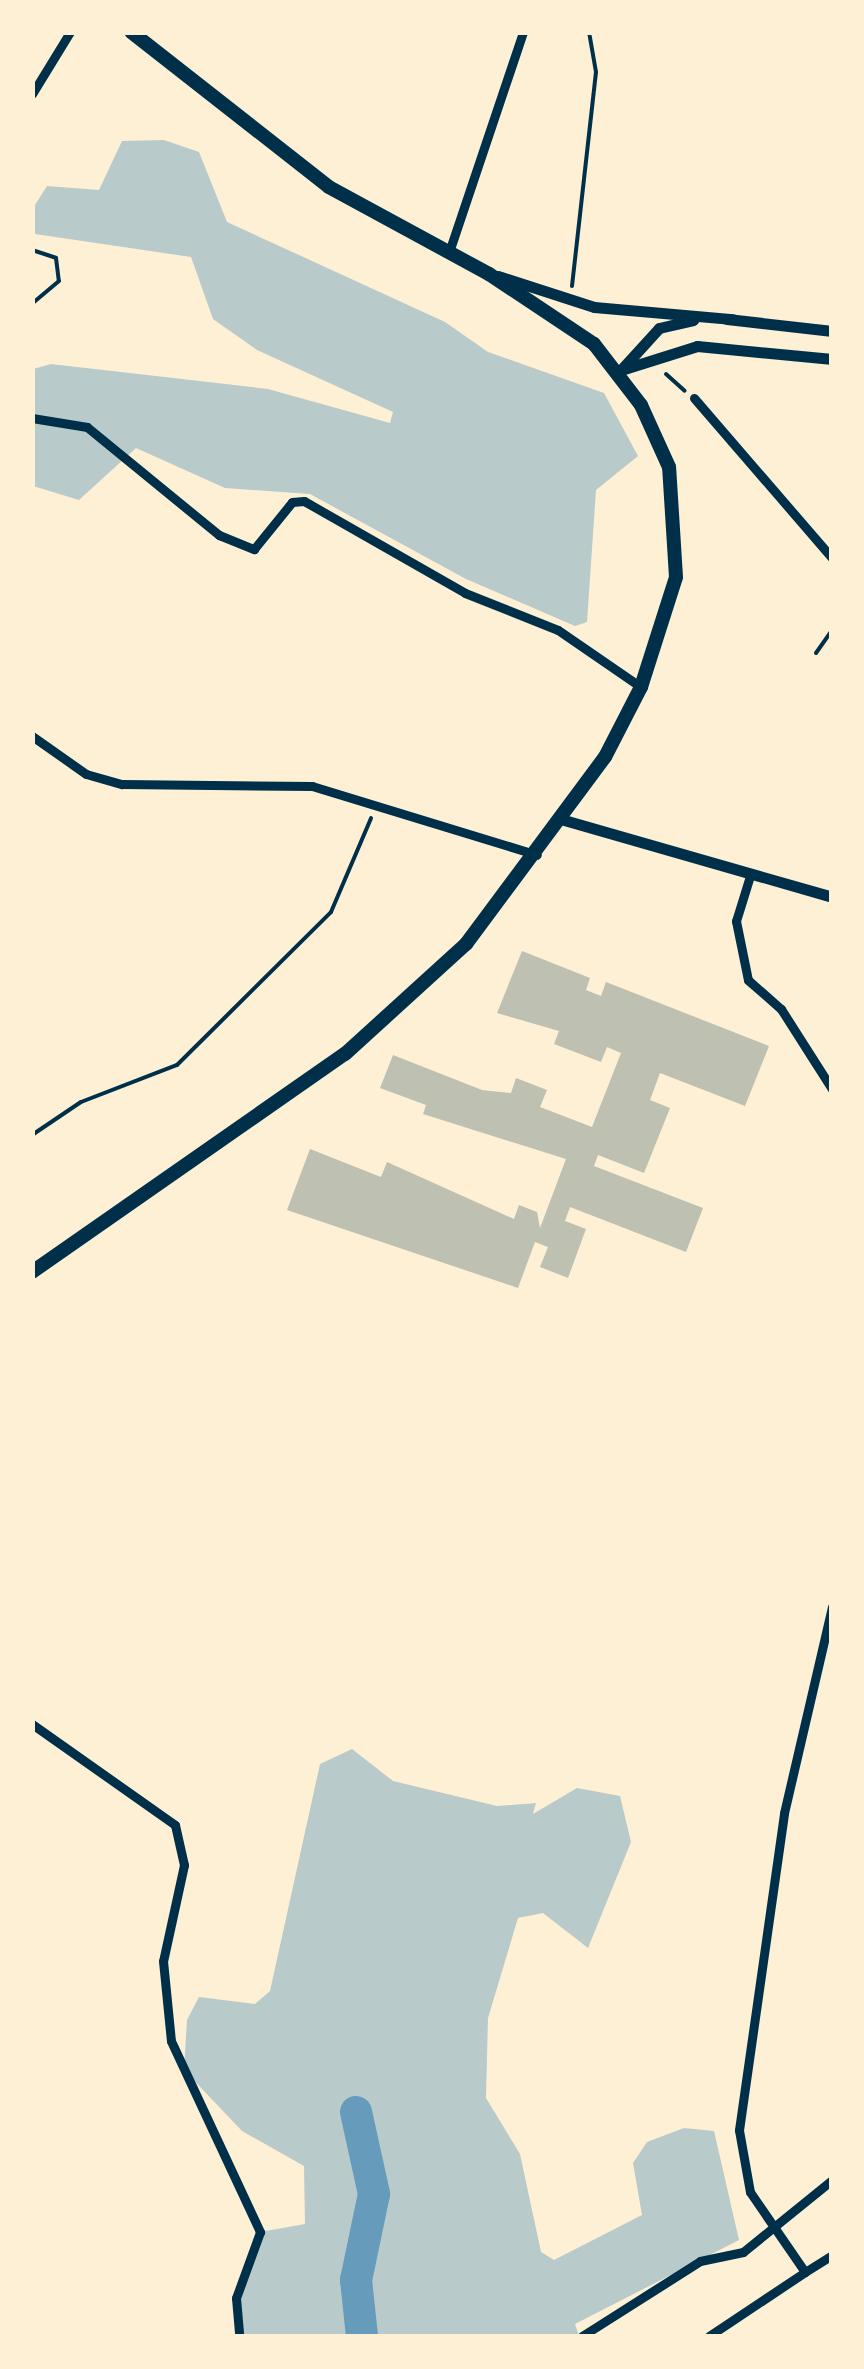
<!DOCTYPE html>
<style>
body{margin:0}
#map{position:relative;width:864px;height:2369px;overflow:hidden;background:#fdf0d5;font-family:"Nunito Sans",sans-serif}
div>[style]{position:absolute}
.green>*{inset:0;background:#b9caca}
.river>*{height:32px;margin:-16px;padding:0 16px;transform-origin:16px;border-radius:16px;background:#669bbc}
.building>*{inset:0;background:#bec0b2}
.path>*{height:4px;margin:-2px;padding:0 2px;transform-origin:2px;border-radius:2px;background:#003049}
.service>*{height:4px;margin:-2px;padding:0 2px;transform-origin:2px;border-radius:2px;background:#003049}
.minor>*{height:9px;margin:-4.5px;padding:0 4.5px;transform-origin:4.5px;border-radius:4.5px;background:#003049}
.tertiary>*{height:11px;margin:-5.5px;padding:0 5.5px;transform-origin:5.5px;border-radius:5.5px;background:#003049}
.primary>*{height:14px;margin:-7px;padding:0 7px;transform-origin:7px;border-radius:7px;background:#003049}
span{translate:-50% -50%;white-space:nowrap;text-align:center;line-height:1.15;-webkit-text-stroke:9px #fdf0d5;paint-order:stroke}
.frame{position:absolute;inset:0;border:35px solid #fdf0d5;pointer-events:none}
</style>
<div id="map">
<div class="green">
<i style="clip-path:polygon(164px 140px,199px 152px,227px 222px,445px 322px,488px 352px,604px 393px,638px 456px,596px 490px,587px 622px,575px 626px,466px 579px,310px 494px,225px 488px,136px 448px,79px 500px,33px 486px,33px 369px,51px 364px,268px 389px,390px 423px,393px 412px,257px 350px,213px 319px,191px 257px,35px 234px,35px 205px,47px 186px,99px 190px,122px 141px)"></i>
<i style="clip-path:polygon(352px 1749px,393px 1781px,497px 1806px,536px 1803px,533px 1814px,577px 1788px,620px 1796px,631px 1842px,588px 1948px,543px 1913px,518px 1918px,488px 2018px,486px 2098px,520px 2154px,541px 2252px,554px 2260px,642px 2215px,633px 2163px,647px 2142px,684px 2128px,714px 2131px,739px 2240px,575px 2324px,579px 2336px,239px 2336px,236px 2298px,260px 2232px,305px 2224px,304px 2166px,242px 2131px,184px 2070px,187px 2020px,199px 1997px,255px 2004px,270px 1991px,320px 1764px)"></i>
</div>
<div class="river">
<i style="left:356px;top:2112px;width:84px;rotate:77.6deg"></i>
<i style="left:374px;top:2194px;width:88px;rotate:101.8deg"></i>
<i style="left:356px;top:2280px;width:56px;rotate:83.9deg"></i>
</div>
<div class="building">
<i style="clip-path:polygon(522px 951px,590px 978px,586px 990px,601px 996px,606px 982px,769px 1046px,745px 1106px,660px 1073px,650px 1100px,670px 1108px,644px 1173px,598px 1155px,594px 1166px,703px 1208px,686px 1252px,570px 1207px,565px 1221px,586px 1229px,568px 1278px,540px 1267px,548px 1247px,535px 1242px,518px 1288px,287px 1210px,310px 1149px,381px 1177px,387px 1162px,514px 1219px,519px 1205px,537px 1212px,540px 1228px,566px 1159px,423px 1114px,426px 1105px,380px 1088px,393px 1055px,482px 1090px,511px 1093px,516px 1078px,547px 1090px,540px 1107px,592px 1127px,621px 1053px,607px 1047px,601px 1062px,554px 1044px,559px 1031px,497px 1013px)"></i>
</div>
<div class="path">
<i style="left:572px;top:286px;width:215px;rotate:-83.6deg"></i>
<i style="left:596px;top:72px;width:41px;rotate:-99.9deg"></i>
<i style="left:666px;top:374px;width:25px;rotate:42deg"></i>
<i style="left:32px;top:1135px;width:59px;rotate:-34deg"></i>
<i style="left:81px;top:1102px;width:103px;rotate:-21.1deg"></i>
<i style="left:177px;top:1065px;width:217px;rotate:-44.8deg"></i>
<i style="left:331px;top:912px;width:102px;rotate:-66.9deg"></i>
</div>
<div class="service">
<i style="left:32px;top:250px;width:25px;rotate:18deg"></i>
<i style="left:56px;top:258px;width:23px;rotate:83deg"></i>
<i style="left:59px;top:281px;width:35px;rotate:140deg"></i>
<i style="left:816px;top:653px;width:28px;rotate:-55deg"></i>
</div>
<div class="minor">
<i style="left:32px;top:94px;width:73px;rotate:-58.5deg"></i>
<i style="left:449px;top:252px;width:232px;rotate:-71.4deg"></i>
<i style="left:694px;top:398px;width:211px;rotate:49.2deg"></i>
<i style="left:32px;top:418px;width:56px;rotate:9.3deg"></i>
<i style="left:87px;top:427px;width:171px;rotate:39.3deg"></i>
<i style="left:219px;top:535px;width:38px;rotate:22deg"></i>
<i style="left:254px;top:549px;width:60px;rotate:-51deg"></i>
<i style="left:292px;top:502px;width:12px;rotate:-5deg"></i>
<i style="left:304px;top:501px;width:185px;rotate:29.7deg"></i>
<i style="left:465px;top:593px;width:100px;rotate:21.7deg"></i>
<i style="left:558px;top:630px;width:101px;rotate:34.5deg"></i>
<i style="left:32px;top:736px;width:66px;rotate:35.1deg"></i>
<i style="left:86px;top:774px;width:37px;rotate:16deg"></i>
<i style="left:122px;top:784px;width:190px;rotate:0.6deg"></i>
<i style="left:312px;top:786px;width:235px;rotate:17deg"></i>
<i style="left:749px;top:879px;width:44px;rotate:107.2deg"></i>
<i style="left:736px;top:921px;width:60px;rotate:78.5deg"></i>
<i style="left:748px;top:980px;width:44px;rotate:41.3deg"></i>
<i style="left:781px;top:1009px;width:95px;rotate:57.5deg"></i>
<i style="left:32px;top:1724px;width:175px;rotate:35.2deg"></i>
<i style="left:175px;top:1825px;width:41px;rotate:77.3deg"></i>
<i style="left:184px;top:1865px;width:98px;rotate:102.3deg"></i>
<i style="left:163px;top:1961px;width:80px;rotate:84.3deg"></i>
<i style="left:171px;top:2041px;width:211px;rotate:65deg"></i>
<i style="left:260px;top:2232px;width:70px;rotate:110deg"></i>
<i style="left:236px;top:2298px;width:38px;rotate:85deg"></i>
<i style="left:805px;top:2272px;width:32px;rotate:-32deg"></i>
<i style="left:582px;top:2336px;width:140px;rotate:-32.4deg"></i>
<i style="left:700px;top:2261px;width:44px;rotate:-11.8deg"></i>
<i style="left:743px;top:2252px;width:114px;rotate:-39deg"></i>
<i style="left:709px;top:2336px;width:115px;rotate:-33.7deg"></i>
<i style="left:805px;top:2272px;width:97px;rotate:-124.5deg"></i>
<i style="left:750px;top:2192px;width:63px;rotate:-100.1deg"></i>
<i style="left:739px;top:2130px;width:320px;rotate:-81.9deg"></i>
<i style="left:784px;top:1813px;width:212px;rotate:-76.9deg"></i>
</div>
<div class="tertiary">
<i style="left:498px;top:276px;width:101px;rotate:17.9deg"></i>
<i style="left:594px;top:307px;width:139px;rotate:5deg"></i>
<i style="left:727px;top:319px;width:106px;rotate:6.5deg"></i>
<i style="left:621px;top:370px;width:80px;rotate:-17.5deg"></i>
<i style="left:697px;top:346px;width:136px;rotate:5.5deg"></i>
<i style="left:619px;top:372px;width:59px;rotate:-47.7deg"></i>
<i style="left:659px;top:328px;width:35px;rotate:-13deg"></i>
<i style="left:564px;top:820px;width:279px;rotate:16deg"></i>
</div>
<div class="primary">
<i style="left:32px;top:1272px;width:381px;rotate:-34.9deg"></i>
<i style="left:345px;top:1054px;width:164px;rotate:-42.3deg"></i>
<i style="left:466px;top:944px;width:233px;rotate:-53.4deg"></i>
<i style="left:605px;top:757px;width:79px;rotate:-62.8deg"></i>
<i style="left:641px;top:687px;width:115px;rotate:-72.3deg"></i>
<i style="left:676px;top:577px;width:110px;rotate:-93.6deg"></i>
<i style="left:669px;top:467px;width:68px;rotate:-114.3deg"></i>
<i style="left:641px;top:405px;width:77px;rotate:-127.6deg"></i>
<i style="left:594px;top:344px;width:126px;rotate:-146.3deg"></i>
<i style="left:489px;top:274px;width:182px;rotate:-151.5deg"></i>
<i style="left:329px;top:187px;width:251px;rotate:-141.9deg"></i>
</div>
<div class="frame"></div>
</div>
